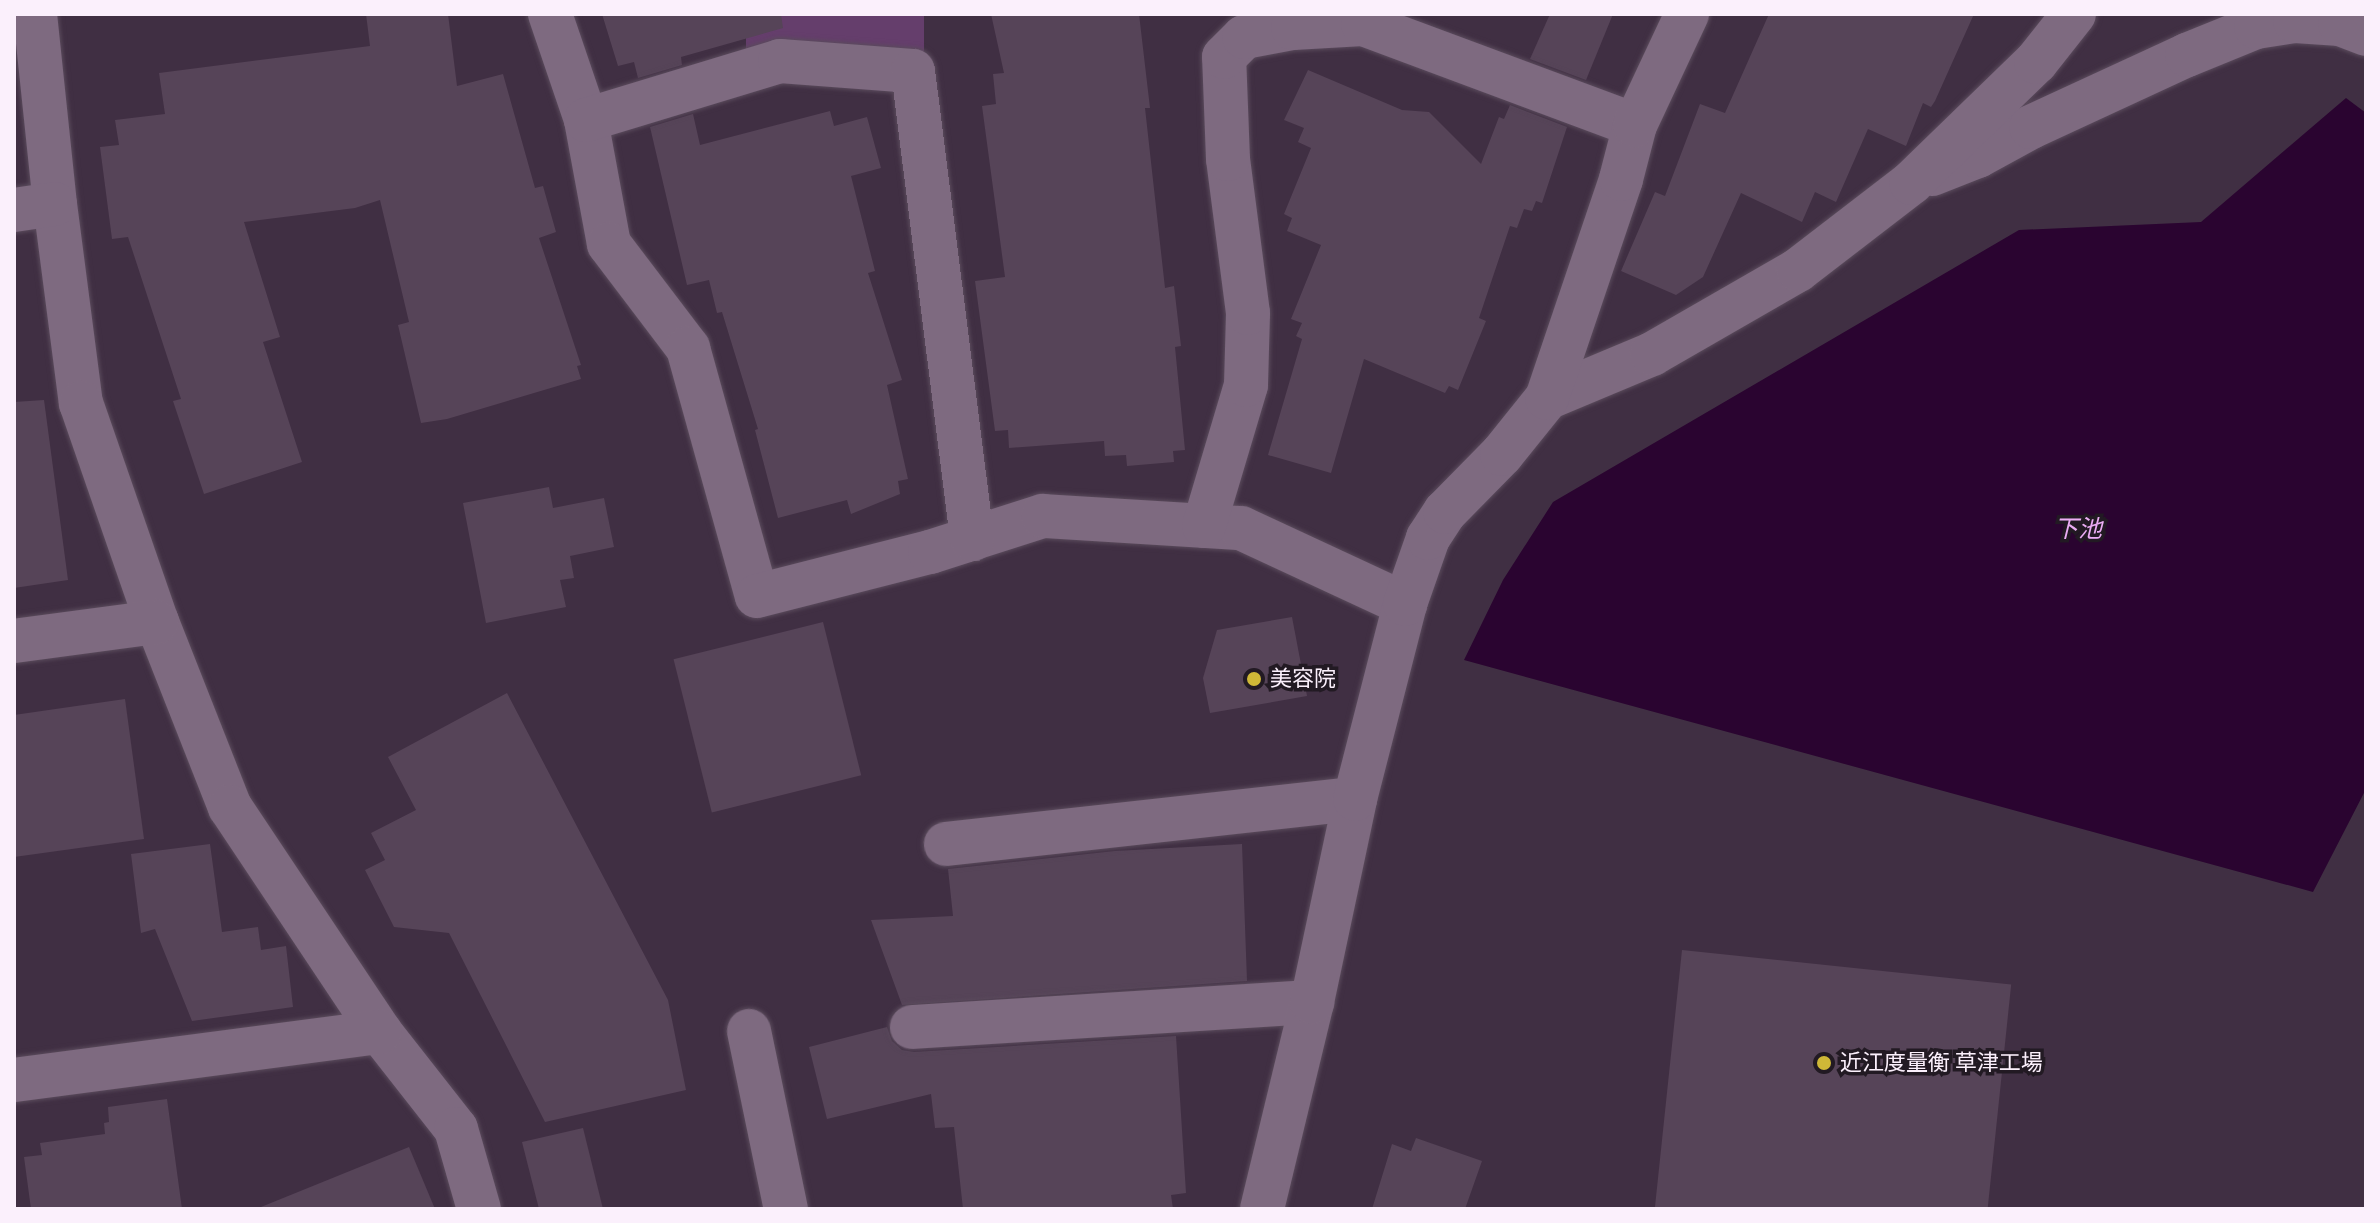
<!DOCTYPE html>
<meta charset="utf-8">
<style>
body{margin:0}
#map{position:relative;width:2380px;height:1223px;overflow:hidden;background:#402f43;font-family:Signika,"Noto Sans JP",sans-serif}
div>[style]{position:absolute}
.green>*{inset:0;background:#653e6c;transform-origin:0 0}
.water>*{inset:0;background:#2a0430}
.building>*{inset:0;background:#564458;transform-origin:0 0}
.roads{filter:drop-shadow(0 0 2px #5a4b5c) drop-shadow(0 0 2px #5a4b5c)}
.minor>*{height:44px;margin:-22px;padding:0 22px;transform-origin:22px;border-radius:22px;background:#7e6a80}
.dots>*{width:22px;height:22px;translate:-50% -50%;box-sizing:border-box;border:4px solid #221a23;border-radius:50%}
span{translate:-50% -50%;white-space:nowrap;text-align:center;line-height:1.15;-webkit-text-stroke:7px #221a23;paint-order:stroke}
.poi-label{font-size:22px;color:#fbf0fc}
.left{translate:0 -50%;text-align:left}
.water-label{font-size:24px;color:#ebacf4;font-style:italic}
.frame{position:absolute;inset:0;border:16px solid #fbf0fc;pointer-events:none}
</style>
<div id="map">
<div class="green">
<i style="left:746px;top:14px;width:178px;height:37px"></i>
</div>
<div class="water">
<i style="clip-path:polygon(2346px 98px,2366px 113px,2366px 789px,2313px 892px,1464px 660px,1503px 580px,1553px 502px,2019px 230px,2201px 222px)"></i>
</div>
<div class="building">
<i style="clip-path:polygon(366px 14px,448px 14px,457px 86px,503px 74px,535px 188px,543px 186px,556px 232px,539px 238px,581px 365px,577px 366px,581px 379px,447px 419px,421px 423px,398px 325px,409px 322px,380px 200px,355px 208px,244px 222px,280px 337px,263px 342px,302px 462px,204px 494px,173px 401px,181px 399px,128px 237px,112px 239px,100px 147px,119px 145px,115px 120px,165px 114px,159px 73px,370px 46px)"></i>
<i style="clip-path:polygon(602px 14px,781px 14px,783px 28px,681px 57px,682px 65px,638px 78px,634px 62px,618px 66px)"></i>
<i style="clip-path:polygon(991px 14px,1139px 14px,1150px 108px,1145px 108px,1165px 288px,1174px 286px,1181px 346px,1175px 347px,1185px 450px,1173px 451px,1174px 462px,1127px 466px,1126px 455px,1105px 456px,1104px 441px,1009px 448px,1008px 430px,995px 431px,975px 281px,1005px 277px,982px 106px,996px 104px,993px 74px,1004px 73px)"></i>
<i style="clip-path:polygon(1550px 14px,1613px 14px,1586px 80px,1530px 59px)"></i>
<i style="clip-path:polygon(1769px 14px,1974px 14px,1935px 101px,1931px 107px,1923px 103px,1906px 146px,1868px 129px,1836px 202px,1815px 192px,1802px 222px,1741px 193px,1703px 277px,1676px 295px,1621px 271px,1655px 192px,1665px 196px,1700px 104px,1725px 113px)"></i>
<i style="clip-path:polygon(1308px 70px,1402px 110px,1429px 112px,1481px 164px,1499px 117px,1504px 119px,1510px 105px,1567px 127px,1542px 203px,1536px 201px,1532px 211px,1524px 209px,1517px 228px,1510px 226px,1479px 318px,1486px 321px,1458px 390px,1449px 386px,1445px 393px,1364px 359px,1331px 473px,1268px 455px,1302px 339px,1296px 336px,1302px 323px,1291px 319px,1321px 245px,1287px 231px,1292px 218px,1284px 214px,1311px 148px,1298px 142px,1304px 128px,1284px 120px)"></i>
<i style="clip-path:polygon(830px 111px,834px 126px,867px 117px,881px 168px,851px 176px,875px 271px,868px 273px,902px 380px,887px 385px,908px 479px,898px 481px,900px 494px,851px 514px,847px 500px,778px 518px,755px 430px,758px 429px,722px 312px,717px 313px,709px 280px,687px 285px,650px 127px,693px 114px,700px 145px)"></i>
<i style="clip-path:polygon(44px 400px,68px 580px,14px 588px,14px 402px)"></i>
<i style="clip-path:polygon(549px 487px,553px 508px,604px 498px,614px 547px,570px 556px,574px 578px,560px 580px,566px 607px,486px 623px,463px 503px)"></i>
<i style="clip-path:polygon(1292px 617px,1307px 696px,1210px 713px,1203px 678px,1217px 630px)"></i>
<i style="left:823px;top:622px;width:158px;height:154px;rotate:76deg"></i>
<i style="clip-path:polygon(507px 693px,668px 1000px,686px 1090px,545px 1122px,449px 933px,394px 927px,365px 870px,385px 860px,371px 833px,416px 810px,388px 757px)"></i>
<i style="clip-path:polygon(125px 699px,144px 839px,14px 857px,14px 715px)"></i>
<i style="clip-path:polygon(210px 844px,222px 932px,258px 927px,261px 950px,286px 946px,293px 1007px,192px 1021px,155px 929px,141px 933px,131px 854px)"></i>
<i style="clip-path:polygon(1242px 844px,1247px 981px,902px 1005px,871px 920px,953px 916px,948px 869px,1115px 851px)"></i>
<i style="left:1682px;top:950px;width:331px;height:260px;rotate:6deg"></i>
<i style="clip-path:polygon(887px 1027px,892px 1041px,902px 1050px,914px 1052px,1176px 1036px,1186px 1193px,1171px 1195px,1173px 1209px,963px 1209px,954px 1127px,935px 1128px,931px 1094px,827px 1119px,809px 1047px)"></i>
<i style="clip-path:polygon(167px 1099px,182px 1209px,31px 1209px,24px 1157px,42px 1155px,40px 1143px,105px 1134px,104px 1123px,109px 1122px,108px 1107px)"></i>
<i style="clip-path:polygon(583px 1128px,603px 1209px,539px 1209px,522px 1142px)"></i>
<i style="clip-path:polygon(1416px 1138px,1482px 1161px,1465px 1209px,1372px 1209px,1392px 1144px,1411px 1151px)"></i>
<i style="clip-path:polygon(409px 1147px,435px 1209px,261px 1209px,261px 1207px)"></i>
</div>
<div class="roads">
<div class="minor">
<i style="left:35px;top:14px;width:191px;rotate:84deg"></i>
<i style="left:55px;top:204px;width:201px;rotate:82.6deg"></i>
<i style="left:81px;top:403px;width:232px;rotate:70.9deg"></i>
<i style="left:157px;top:622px;width:199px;rotate:68.5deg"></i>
<i style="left:230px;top:807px;width:270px;rotate:56.3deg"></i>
<i style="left:380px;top:1032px;width:123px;rotate:51.9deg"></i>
<i style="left:456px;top:1129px;width:83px;rotate:74deg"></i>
<i style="left:550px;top:14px;width:112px;rotate:71.2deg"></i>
<i style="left:586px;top:120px;width:126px;rotate:79.5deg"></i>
<i style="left:609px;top:244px;width:131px;rotate:52.8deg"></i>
<i style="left:688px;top:348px;width:257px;rotate:74.5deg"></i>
<i style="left:757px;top:596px;width:179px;rotate:-14.3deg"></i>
<i style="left:930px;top:552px;width:119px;rotate:-17.7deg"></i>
<i style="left:1043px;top:516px;width:198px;rotate:3.5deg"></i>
<i style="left:1241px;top:528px;width:181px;rotate:24.9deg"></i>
<i style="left:586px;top:120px;width:203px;rotate:-16.9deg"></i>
<i style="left:780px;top:61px;width:133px;rotate:4.3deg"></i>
<i style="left:913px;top:71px;width:472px;rotate:82.8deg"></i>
<i style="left:1932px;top:174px;width:49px;rotate:-21.4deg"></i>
<i style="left:1978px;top:156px;width:60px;rotate:-28.7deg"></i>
<i style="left:2031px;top:127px;width:172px;rotate:-24.8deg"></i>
<i style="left:2187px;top:55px;width:74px;rotate:-22.1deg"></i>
<i style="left:2256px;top:27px;width:39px;rotate:-9deg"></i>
<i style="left:2295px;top:21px;width:45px;rotate:3.8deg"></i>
<i style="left:2340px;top:24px;width:28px;rotate:21deg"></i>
<i style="left:14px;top:210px;width:41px;rotate:-8.3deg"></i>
<i style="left:1547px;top:398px;width:114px;rotate:-22.7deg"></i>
<i style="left:1652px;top:354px;width:168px;rotate:-29.9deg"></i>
<i style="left:1798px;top:270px;width:143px;rotate:-37.6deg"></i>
<i style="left:1911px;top:183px;width:174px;rotate:-44.1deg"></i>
<i style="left:2036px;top:62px;width:61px;rotate:-51.6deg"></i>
<i style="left:1204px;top:526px;width:147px;rotate:-73.4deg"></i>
<i style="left:1246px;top:385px;width:72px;rotate:-88.4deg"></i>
<i style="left:1248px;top:313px;width:155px;rotate:-97.4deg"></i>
<i style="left:1228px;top:159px;width:102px;rotate:-92.2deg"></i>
<i style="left:1224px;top:57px;width:28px;rotate:-45deg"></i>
<i style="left:1244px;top:37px;width:50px;rotate:-10.4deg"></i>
<i style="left:1293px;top:28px;width:70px;rotate:-3.3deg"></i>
<i style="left:1363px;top:24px;width:290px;rotate:20.4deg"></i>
<i style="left:14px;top:641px;width:144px;rotate:-7.6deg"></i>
<i style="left:946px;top:844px;width:411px;rotate:-6.3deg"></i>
<i style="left:912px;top:1027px;width:401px;rotate:-3.6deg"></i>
<i style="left:749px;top:1031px;width:182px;rotate:78.3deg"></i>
<i style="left:14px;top:1080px;width:369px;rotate:-7.5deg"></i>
<i style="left:1262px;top:1209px;width:213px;rotate:-76.4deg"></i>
<i style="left:1312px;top:1002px;width:208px;rotate:-78deg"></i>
<i style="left:1355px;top:799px;width:201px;rotate:-75.6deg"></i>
<i style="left:1405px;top:604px;width:70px;rotate:-70.8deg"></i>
<i style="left:1428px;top:538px;width:31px;rotate:-57deg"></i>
<i style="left:1445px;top:512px;width:81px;rotate:-45.5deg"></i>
<i style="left:1502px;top:454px;width:72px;rotate:-51.2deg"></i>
<i style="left:1547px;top:398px;width:231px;rotate:-71.3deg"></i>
<i style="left:1621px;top:179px;width:56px;rotate:-75.5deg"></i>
<i style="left:1635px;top:125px;width:123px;rotate:-64.9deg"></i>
</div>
</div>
<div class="dots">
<i style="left:1254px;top:679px;background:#cfb837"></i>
<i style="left:1824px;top:1063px;background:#cfb837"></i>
</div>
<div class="poi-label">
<span class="left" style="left:1270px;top:679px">美容院</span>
<span class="left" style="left:1840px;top:1063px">近江度量衡 草津工場</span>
</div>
<div class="water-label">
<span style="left:2078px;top:530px">下池</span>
</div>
<div class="frame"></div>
</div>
